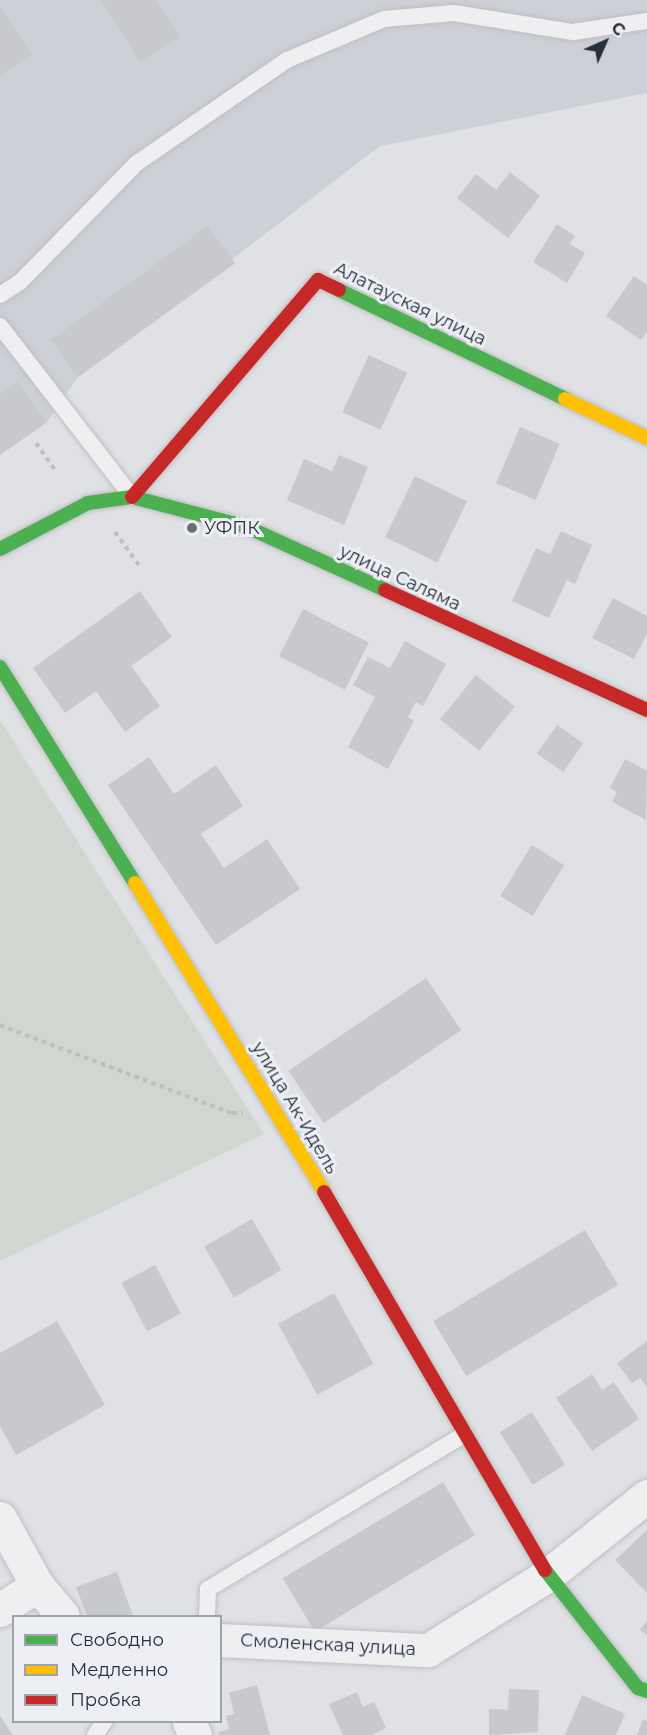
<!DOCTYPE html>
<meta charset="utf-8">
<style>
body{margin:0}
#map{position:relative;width:647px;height:1735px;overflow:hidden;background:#e0e1e4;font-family:Montserrat,sans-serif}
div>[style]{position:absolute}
.built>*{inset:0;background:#ced0d7}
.green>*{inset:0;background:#d0d7d0}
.building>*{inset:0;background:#c8c9cc;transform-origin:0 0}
.path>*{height:4px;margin-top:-2px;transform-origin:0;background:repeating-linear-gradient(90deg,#bebfc4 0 4.5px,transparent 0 9px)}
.roads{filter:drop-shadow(0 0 2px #bebfc2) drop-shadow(0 0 2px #bebfc2)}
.lane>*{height:16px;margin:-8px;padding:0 8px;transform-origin:8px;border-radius:8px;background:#efeff1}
.street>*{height:33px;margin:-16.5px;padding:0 16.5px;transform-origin:16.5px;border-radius:16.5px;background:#efeff1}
.fast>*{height:14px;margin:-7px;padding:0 7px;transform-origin:7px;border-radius:7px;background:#4caf50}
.slow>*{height:14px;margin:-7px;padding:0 7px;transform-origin:7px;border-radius:7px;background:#ffc107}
.jam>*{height:14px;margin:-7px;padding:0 7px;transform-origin:7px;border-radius:7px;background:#c62828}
.dots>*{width:16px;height:16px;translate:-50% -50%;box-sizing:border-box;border:3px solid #edeff4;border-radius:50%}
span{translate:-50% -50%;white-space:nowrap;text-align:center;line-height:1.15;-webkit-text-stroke:6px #edeff4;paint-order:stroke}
.street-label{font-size:18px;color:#282e3b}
.poi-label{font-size:18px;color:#282e3b}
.left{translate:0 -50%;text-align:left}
.legend{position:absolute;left:12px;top:1615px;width:210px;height:108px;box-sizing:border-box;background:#edeff4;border:2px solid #9ea2aa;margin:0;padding:8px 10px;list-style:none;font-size:18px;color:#282e3b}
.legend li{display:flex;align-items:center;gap:12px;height:30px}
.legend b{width:30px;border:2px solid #9ea2aa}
.north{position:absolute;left:575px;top:12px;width:60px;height:60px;-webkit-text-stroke:4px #edeff4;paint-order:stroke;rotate:45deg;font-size:16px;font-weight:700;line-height:24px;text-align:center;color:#282e3b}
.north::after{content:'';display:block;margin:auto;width:21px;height:27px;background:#282e3b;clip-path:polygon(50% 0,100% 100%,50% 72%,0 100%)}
</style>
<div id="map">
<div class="built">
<i style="clip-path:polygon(0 0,647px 0,647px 93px,380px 146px,78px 377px,47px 422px,0 455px)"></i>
</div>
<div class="green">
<i style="clip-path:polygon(0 720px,264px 1134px,0 1261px)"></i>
</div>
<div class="building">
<i style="clip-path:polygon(101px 0,156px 0,180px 37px,140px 62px)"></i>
<i style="clip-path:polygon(0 5px,32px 55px,0 75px)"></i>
<i style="clip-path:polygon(510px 172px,540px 196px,508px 238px,457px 198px,476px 174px,496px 190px)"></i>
<i style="clip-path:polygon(557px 224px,575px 236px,570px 244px,585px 253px,567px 283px,533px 262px)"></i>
<i style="left:208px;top:226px;width:46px;height:194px;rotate:54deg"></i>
<i style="clip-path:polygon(634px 276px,647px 285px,647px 332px,641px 340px,606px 316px)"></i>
<i style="left:369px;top:355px;width:42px;height:63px;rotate:25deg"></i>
<i style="clip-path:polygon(18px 382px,47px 422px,0 455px,0 394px)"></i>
<i style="left:520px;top:427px;width:43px;height:61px;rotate:23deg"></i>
<i style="clip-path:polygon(339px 455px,368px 467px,344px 525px,287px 500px,304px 459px,332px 471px)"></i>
<i style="left:415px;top:476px;width:58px;height:68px;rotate:26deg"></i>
<i style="clip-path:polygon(561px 531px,592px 545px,575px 584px,567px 580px,549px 618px,512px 601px,536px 548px,550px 554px)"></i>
<i style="clip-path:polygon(140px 591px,172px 637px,131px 666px,160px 706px,125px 732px,96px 691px,65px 713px,33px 668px)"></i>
<i style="clip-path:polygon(613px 598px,647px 616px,647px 634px,634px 659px,592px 638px)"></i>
<i style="left:303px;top:609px;width:74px;height:53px;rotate:27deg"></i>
<i style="clip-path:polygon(405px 641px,446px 664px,423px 706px,416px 702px,408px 717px,414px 721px,388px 769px,348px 747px,375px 697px,353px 685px,368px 657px,390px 668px)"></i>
<i style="left:476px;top:675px;width:50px;height:57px;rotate:39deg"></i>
<i style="left:557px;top:725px;width:32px;height:35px;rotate:35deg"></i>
<i style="clip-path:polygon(149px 757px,174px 794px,216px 765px,243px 806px,201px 834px,224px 868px,267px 839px,300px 889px,216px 945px,108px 785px)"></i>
<i style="clip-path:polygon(625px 759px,647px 771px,646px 820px,612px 802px,617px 792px,610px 788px)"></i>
<i style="left:532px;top:845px;width:38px;height:60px;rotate:32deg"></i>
<i style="left:426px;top:978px;width:63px;height:166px;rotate:56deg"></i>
<i style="left:252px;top:1219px;width:59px;height:55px;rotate:60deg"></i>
<i style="left:585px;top:1230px;width:64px;height:177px;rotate:59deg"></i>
<i style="left:155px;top:1265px;width:55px;height:38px;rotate:62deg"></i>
<i style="left:334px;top:1293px;width:81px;height:64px;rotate:61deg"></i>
<i style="clip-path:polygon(57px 1321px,105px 1405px,16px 1455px,0 1426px,0 1353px)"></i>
<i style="clip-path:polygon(647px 1341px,647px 1387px,640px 1378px,632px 1383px,617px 1363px)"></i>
<i style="clip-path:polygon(592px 1374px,602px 1390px,614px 1382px,639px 1419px,592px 1451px,556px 1398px)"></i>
<i style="left:532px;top:1412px;width:62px;height:38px;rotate:58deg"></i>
<i style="left:443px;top:1482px;width:62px;height:187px;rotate:59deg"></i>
<i style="clip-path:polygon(647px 1530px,647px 1593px,615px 1560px)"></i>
<i style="clip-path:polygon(117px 1572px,133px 1616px,87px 1616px,76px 1587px)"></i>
<i style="clip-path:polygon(647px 1621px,647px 1635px,640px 1630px)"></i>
<i style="clip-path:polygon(257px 1685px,270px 1735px,219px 1735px,218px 1732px,229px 1729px,226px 1716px,234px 1714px,229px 1693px)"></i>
<i style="clip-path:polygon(509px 1689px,539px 1690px,538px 1732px,489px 1735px,489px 1709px,508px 1710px)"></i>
<i style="clip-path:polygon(357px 1692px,363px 1707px,374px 1702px,386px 1728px,372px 1735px,343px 1735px,329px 1704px)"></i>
<i style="clip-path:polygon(582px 1695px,625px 1714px,616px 1735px,565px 1735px)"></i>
<i style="clip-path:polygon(0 1716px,13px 1735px,0 1735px)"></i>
<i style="clip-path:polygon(643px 1719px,647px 1721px,647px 1735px,637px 1735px)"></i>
</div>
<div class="path">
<i style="left:36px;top:443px;width:32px;rotate:55deg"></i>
<i style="left:115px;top:532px;width:44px;rotate:54.2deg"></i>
<i style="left:0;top:1025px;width:248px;rotate:20.8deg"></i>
<i style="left:232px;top:1113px;width:11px"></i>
</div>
<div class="roads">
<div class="lane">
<i style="left:0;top:295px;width:24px;rotate:-33deg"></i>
<i style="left:20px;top:282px;width:167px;rotate:-45.5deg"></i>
<i style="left:137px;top:163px;width:182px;rotate:-34.5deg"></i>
<i style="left:287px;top:60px;width:105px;rotate:-22.9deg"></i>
<i style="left:384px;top:19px;width:70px;rotate:-4.9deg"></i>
<i style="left:454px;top:13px;width:121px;rotate:9.1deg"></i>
<i style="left:573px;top:32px;width:75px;rotate:-8.5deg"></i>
<i style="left:0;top:326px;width:216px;rotate:52.3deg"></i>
<i style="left:207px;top:1616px;width:27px;rotate:-88deg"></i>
<i style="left:208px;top:1589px;width:300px;rotate:-31.1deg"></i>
<i style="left:95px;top:1735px;width:16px;rotate:-55deg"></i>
</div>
<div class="street">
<i style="left:0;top:1518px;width:77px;rotate:61.1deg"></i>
<i style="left:37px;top:1585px;width:40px;rotate:50deg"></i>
<i style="left:0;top:1610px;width:45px;rotate:-34deg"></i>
<i style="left:220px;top:1640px;width:208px;rotate:2.8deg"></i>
<i style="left:428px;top:1650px;width:142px;rotate:-32deg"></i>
<i style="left:548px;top:1575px;width:127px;rotate:-38.6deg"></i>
<i style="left:189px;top:1722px;width:14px;rotate:65deg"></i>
</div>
<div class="fast">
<i style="left:339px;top:290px;width:251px;rotate:25.7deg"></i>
<i style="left:0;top:549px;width:99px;rotate:-27.6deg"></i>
<i style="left:88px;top:503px;width:44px;rotate:-7.8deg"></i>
<i style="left:132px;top:497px;width:119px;rotate:14.6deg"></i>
<i style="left:247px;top:527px;width:152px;rotate:24.5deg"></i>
<i style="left:0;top:667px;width:255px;rotate:58deg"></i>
<i style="left:545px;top:1570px;width:150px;rotate:51.8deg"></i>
<i style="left:638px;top:1688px;width:9px;rotate:18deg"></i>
</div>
<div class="slow">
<i style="left:565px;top:399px;width:91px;rotate:25.4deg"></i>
<i style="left:135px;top:883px;width:362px;rotate:58.5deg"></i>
</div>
<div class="jam">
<i style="left:132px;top:497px;width:286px;rotate:-49.4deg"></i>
<i style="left:318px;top:280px;width:23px;rotate:25deg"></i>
<i style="left:385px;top:590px;width:288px;rotate:24.6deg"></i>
<i style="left:324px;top:1192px;width:438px;rotate:59.7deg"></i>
</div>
</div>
<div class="dots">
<i style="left:192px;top:528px;background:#686d76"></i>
</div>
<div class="street-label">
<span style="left:410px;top:304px;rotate:26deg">Алатауская улица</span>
<span style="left:400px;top:578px;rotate:25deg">улица Саляма</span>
<span style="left:295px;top:1108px;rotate:59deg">улица Ак-Идель</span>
<span style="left:328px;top:1645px;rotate:3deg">Смоленская улица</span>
</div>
<div class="poi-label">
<span class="left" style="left:204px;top:528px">УФПК</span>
</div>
<ul class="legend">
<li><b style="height:8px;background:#4caf50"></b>Свободно</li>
<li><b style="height:8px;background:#ffc107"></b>Медленно</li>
<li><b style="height:8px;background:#c62828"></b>Пробка</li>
</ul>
<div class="north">С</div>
</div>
